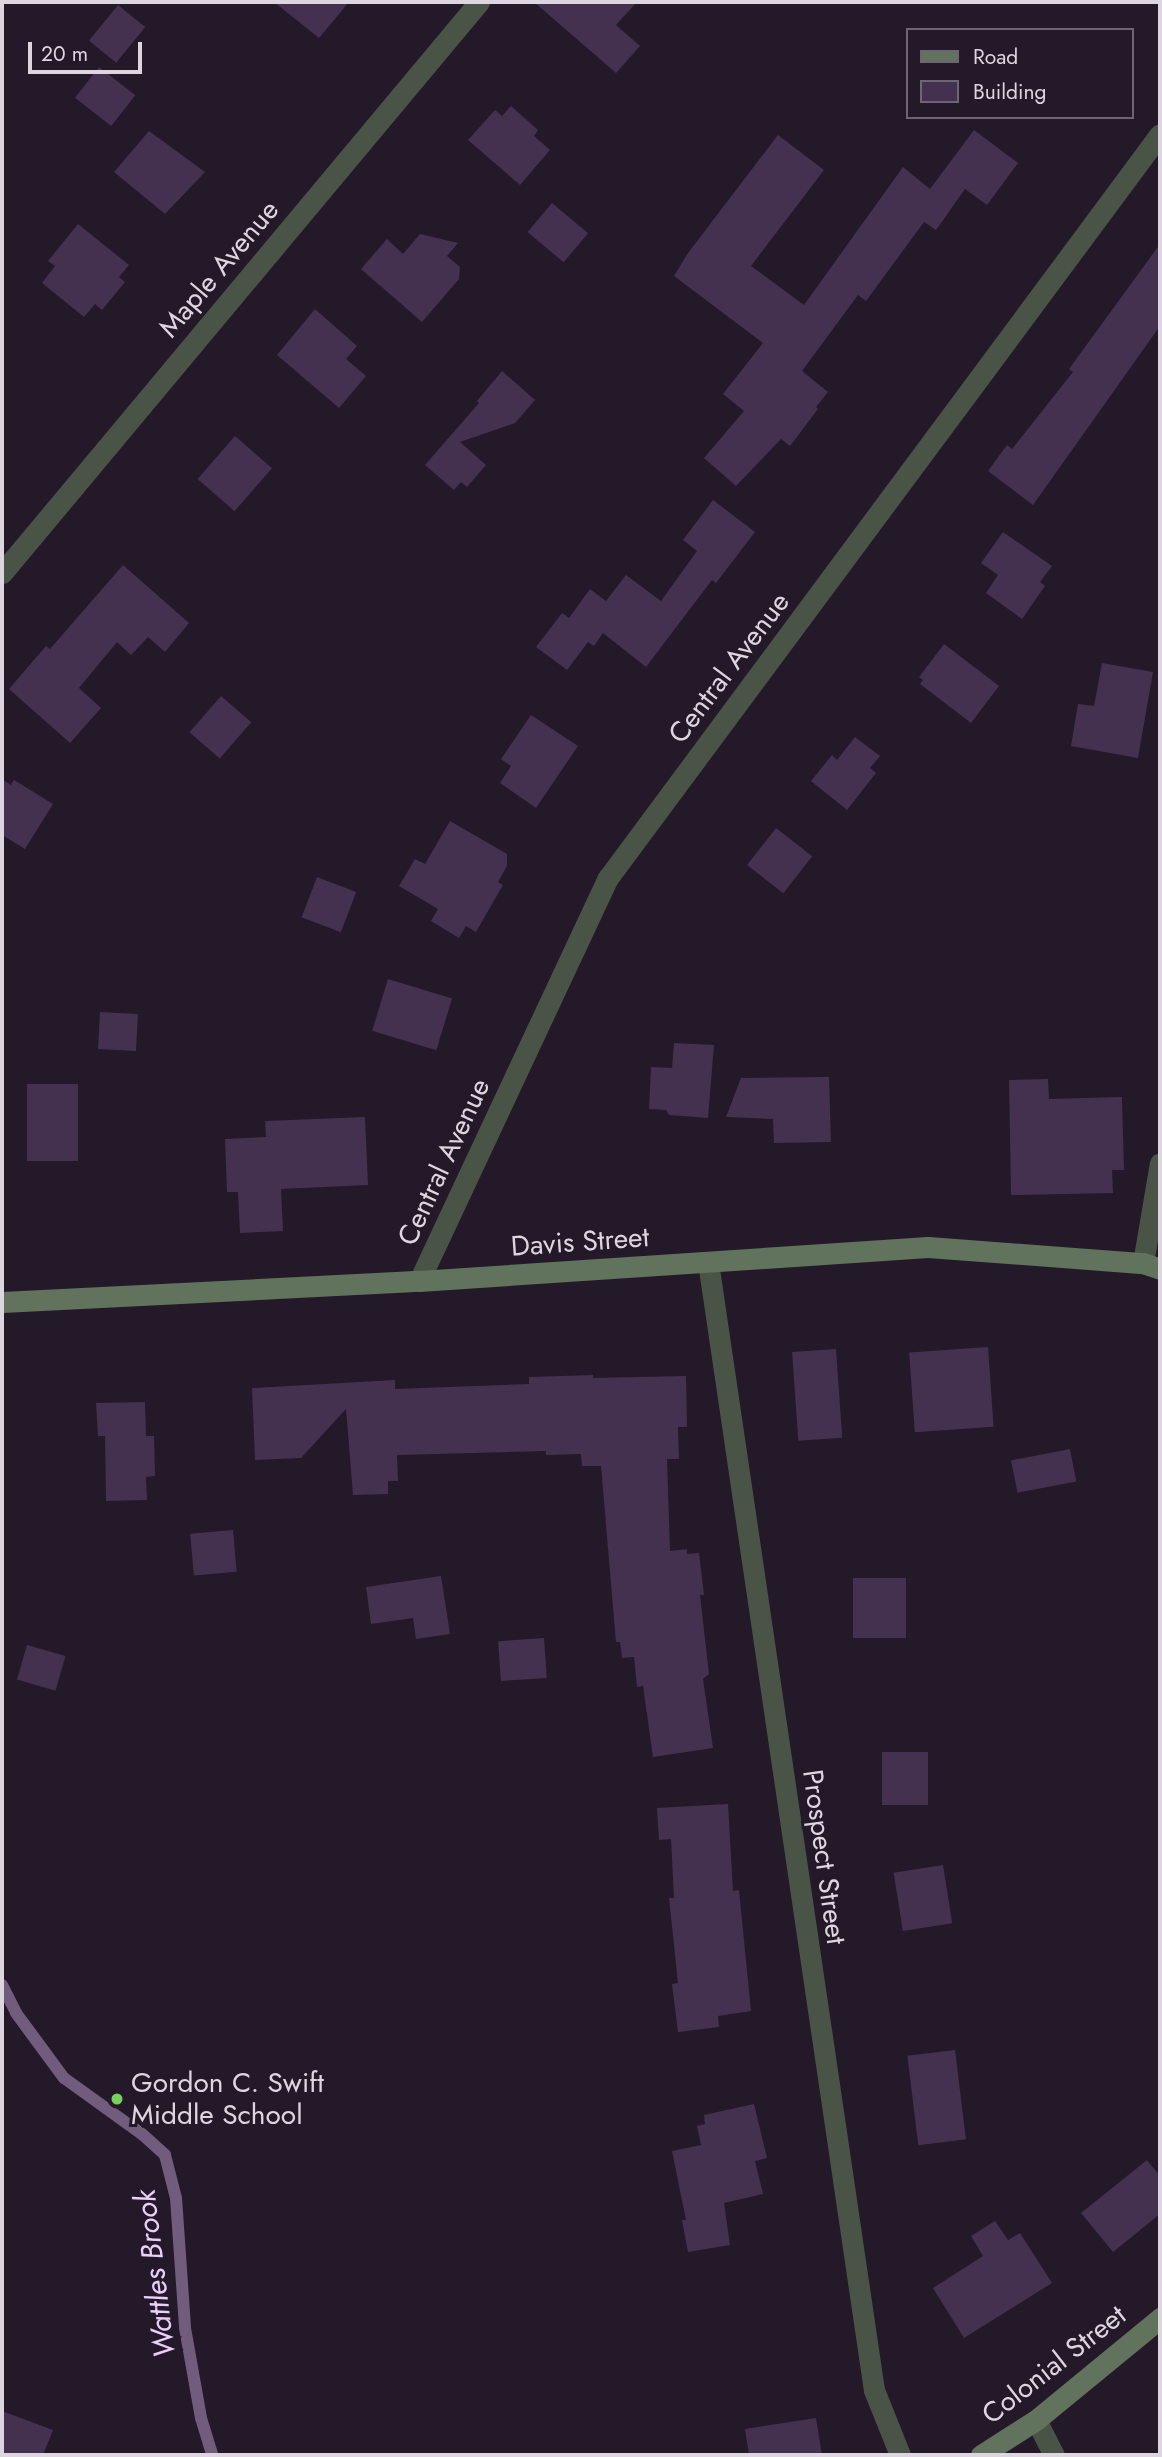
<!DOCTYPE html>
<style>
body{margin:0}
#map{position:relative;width:1162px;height:2457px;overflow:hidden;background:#231929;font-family:Jost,sans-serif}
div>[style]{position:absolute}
.stream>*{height:12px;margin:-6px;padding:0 6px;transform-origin:6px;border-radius:6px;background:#715c7d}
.building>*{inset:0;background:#44314f;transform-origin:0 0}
.street>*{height:21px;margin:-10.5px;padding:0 10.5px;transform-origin:10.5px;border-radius:10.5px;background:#495447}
.secondary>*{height:21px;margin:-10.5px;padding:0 10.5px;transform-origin:10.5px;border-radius:10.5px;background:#62735d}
.dots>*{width:19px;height:19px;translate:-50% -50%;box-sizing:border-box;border:4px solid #231929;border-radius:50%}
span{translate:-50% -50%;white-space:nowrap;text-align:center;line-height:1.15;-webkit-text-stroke:6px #231929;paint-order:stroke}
.street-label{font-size:28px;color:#ddd6e1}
.poi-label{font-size:28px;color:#ddd6e1}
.left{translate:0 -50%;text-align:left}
.water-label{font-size:30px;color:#eacefc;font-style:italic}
.frame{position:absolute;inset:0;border:4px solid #ddd6e1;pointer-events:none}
.legend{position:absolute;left:906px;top:28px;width:228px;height:91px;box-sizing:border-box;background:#231929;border:2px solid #6d6573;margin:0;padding:9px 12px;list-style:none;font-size:21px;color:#ddd6e1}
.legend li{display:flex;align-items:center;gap:14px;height:35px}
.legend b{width:35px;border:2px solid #6d6573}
.scale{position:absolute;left:28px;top:42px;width:114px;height:32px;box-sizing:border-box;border:4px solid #ddd6e1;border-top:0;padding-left:9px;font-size:21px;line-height:24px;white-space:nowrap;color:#ddd6e1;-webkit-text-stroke:5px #231929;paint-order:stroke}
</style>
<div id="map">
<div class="stream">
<i style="left:2px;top:1985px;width:31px;rotate:63deg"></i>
<i style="left:16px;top:2013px;width:81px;rotate:53.6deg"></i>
<i style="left:64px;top:2078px;width:96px;rotate:35.7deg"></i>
<i style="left:142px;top:2134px;width:31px;rotate:42deg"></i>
<i style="left:165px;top:2155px;width:44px;rotate:75.7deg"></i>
<i style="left:176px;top:2198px;width:130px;rotate:86deg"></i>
<i style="left:185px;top:2328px;width:91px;rotate:79.9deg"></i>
<i style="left:201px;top:2418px;width:39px;rotate:73deg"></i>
</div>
<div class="building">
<i style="clip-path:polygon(274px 2px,349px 2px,319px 38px)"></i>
<i style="clip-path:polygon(534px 2px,637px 2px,616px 25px,640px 46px,616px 73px)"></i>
<i style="left:118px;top:5px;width:35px;height:46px;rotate:39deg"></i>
<i style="left:99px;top:67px;width:46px;height:39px;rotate:38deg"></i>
<i style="clip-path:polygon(511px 106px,538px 130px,534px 136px,550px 150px,520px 185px,468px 140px,495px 110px,502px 116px)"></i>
<i style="clip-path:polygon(974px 130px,1018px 163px,987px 205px,965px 189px,936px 230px,924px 222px,866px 301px,858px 295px,802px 371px,828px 392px,816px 407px,818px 409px,790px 446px,781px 439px,736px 486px,704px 458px,744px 411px,723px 394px,763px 343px,674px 276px,688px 253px,778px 135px,824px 170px,751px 266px,804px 305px,903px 167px,930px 189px)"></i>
<i style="clip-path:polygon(149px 131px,205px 172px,165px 214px,114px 172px)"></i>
<i style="left:552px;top:203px;width:47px;height:38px;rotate:40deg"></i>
<i style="clip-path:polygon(78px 224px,129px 265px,119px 277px,125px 282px,102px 310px,95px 304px,84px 317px,42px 283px,55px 266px,48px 261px)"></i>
<i style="clip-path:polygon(420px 234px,458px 243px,447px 256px,460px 267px,459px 279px,422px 322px,361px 269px,387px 239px,403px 254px)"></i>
<i style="clip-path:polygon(1160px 244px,1160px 326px,1033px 505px,988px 471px,1007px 445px,1012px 449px,1073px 372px,1069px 369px)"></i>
<i style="clip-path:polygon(315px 309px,357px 346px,346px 359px,366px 376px,339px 408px,277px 355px)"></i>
<i style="clip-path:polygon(502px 371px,535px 400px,515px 423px,460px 442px,486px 465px,467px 487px,461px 482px,454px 490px,425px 465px,479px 403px,477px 401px)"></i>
<i style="left:235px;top:436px;width:49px;height:57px;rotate:41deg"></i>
<i style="clip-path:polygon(713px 500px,755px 532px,716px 583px,712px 580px,646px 667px,603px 633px,594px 646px,588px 642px,567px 670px,536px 647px,562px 613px,569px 618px,590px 589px,606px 601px,626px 575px,661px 601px,697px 551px,683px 540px)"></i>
<i style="clip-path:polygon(1003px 532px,1052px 566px,1040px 582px,1045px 586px,1022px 619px,986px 593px,998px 575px,981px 563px)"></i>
<i style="clip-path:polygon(123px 565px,189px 623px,165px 652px,148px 637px,131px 655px,117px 642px,79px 688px,101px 708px,70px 743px,9px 689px,46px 646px,50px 649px)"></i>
<i style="clip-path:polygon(944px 644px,999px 686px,971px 723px,920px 684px,923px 680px,919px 677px)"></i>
<i style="clip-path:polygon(1102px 663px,1153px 672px,1138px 758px,1071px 746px,1078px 704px,1094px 706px)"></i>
<i style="left:221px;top:696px;width:40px;height:48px;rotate:41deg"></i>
<i style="clip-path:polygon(531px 715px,578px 746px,536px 808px,500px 783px,511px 766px,501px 759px)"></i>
<i style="clip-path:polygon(855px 737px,880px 756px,870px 768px,876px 773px,847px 810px,811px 781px,832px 755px,837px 760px)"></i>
<i style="clip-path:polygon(2px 779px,11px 785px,14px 780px,53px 804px,25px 849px,2px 835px)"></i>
<i style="clip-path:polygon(450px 821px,507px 854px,507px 866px,498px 882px,503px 885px,476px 932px,466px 926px,459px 938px,431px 921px,438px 909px,399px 886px,415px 859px,425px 864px)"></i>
<i style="left:776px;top:828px;width:46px;height:47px;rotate:38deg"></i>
<i style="left:317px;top:877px;width:42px;height:43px;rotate:21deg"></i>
<i style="left:388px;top:979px;width:67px;height:54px;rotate:17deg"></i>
<i style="left:100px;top:1012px;width:38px;height:37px;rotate:3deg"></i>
<i style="clip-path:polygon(674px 1043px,714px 1045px,708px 1118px,669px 1115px,666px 1110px,649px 1109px,651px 1067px,672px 1068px)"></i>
<i style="clip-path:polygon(829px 1077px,831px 1142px,774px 1143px,773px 1119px,726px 1117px,741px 1078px)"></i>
<i style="clip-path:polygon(1048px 1079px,1049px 1099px,1122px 1097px,1124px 1170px,1112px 1170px,1113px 1193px,1011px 1195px,1009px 1080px)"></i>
<i style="left:27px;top:1084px;width:51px;height:77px"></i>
<i style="clip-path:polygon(365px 1117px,368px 1185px,281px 1189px,283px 1231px,240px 1233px,238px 1192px,227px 1192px,225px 1139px,266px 1137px,265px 1121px)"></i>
<i style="left:988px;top:1347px;width:80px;height:79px;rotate:86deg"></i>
<i style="left:836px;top:1349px;width:89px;height:44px;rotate:86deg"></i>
<i style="clip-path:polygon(593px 1375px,593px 1378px,686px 1376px,687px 1427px,678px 1427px,679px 1459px,667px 1459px,670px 1551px,687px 1549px,687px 1554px,699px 1553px,704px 1595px,700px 1595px,709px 1674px,703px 1679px,713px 1748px,653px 1757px,643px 1686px,637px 1687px,634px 1657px,622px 1658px,620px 1642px,616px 1642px,601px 1466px,582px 1466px,581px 1454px,546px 1455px,546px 1451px,397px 1455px,398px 1481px,388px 1481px,388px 1494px,353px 1495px,346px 1409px,301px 1458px,255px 1460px,252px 1388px,395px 1380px,395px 1389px,529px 1384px,529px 1377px)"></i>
<i style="clip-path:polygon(145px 1402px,146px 1436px,154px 1436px,155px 1476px,146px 1477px,147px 1500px,106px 1501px,105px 1436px,98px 1436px,96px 1403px)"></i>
<i style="left:1070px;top:1449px;width:33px;height:60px;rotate:79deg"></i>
<i style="left:233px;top:1530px;width:42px;height:43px;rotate:85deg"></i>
<i style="clip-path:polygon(441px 1576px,450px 1634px,416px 1639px,413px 1618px,371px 1624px,366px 1587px)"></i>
<i style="left:853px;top:1578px;width:53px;height:60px"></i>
<i style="left:544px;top:1638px;width:40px;height:46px;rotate:86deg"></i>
<i style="left:27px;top:1645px;width:40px;height:36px;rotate:16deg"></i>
<i style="left:928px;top:1752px;width:53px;height:46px;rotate:90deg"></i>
<i style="clip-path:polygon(728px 1804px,733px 1891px,739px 1890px,751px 2011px,718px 2016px,719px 2027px,678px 2032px,672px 1984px,678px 1983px,669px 1898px,674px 1898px,671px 1839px,659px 1840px,657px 1808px)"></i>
<i style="left:943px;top:1865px;width:59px;height:50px;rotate:81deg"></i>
<i style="left:955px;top:2050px;width:90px;height:48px;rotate:83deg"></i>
<i style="clip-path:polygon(754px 2104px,767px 2158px,755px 2161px,763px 2194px,724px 2203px,730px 2245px,688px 2252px,682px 2220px,686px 2220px,672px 2151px,701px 2145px,697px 2126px,705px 2124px,704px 2115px)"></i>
<i style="clip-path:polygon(1147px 2160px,1160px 2176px,1160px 2214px,1113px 2252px,1081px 2213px)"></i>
<i style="clip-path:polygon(995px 2221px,1008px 2240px,1020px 2233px,1052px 2283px,964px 2338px,933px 2288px,983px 2256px,971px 2236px)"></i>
<i style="clip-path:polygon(2px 2411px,53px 2430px,43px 2455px,2px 2455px)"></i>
<i style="clip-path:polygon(816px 2418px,822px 2455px,749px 2455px,745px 2429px)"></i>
</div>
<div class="street">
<i style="left:2px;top:573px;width:744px;rotate:-50.13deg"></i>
<i style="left:708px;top:1262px;width:1140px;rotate:81.63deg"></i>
<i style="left:874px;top:2390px;width:70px;rotate:68.2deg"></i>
<i style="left:1143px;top:1263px;width:101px;rotate:-80.4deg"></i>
<i style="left:419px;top:1281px;width:445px;rotate:-64.9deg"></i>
<i style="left:608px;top:878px;width:926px;rotate:-53.43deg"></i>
<i style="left:1036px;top:2420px;width:39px;rotate:63deg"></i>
</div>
<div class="secondary">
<i style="left:2px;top:1302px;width:418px;rotate:-2.9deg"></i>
<i style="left:419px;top:1281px;width:510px;rotate:-3.82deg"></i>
<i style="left:928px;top:1247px;width:216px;rotate:4.3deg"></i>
<i style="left:1143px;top:1263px;width:18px;rotate:19deg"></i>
<i style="left:981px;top:2455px;width:65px;rotate:-32.5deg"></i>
<i style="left:1036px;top:2420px;width:161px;rotate:-39.4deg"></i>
</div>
<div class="dots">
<i style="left:117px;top:2099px;background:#76d25a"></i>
</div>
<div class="street-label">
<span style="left:219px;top:269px;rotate:-50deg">Maple Avenue</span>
<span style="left:729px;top:668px;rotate:-53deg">Central Avenue</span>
<span style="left:444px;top:1162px;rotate:-65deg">Central Avenue</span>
<span style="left:580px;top:1242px;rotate:-4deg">Davis Street</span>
<span style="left:824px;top:1857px;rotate:82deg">Prospect Street</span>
<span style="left:1054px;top:2365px;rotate:-38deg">Colonial Street</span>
</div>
<div class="poi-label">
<span class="left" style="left:131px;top:2099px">Gordon C. Swift<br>Middle School</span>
</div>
<div class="water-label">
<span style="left:155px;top:2274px;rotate:-97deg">Wattles Brook</span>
</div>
<div class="frame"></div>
<ul class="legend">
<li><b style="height:9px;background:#62735d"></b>Road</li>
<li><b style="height:19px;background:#44314f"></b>Building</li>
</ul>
<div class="scale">20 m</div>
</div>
